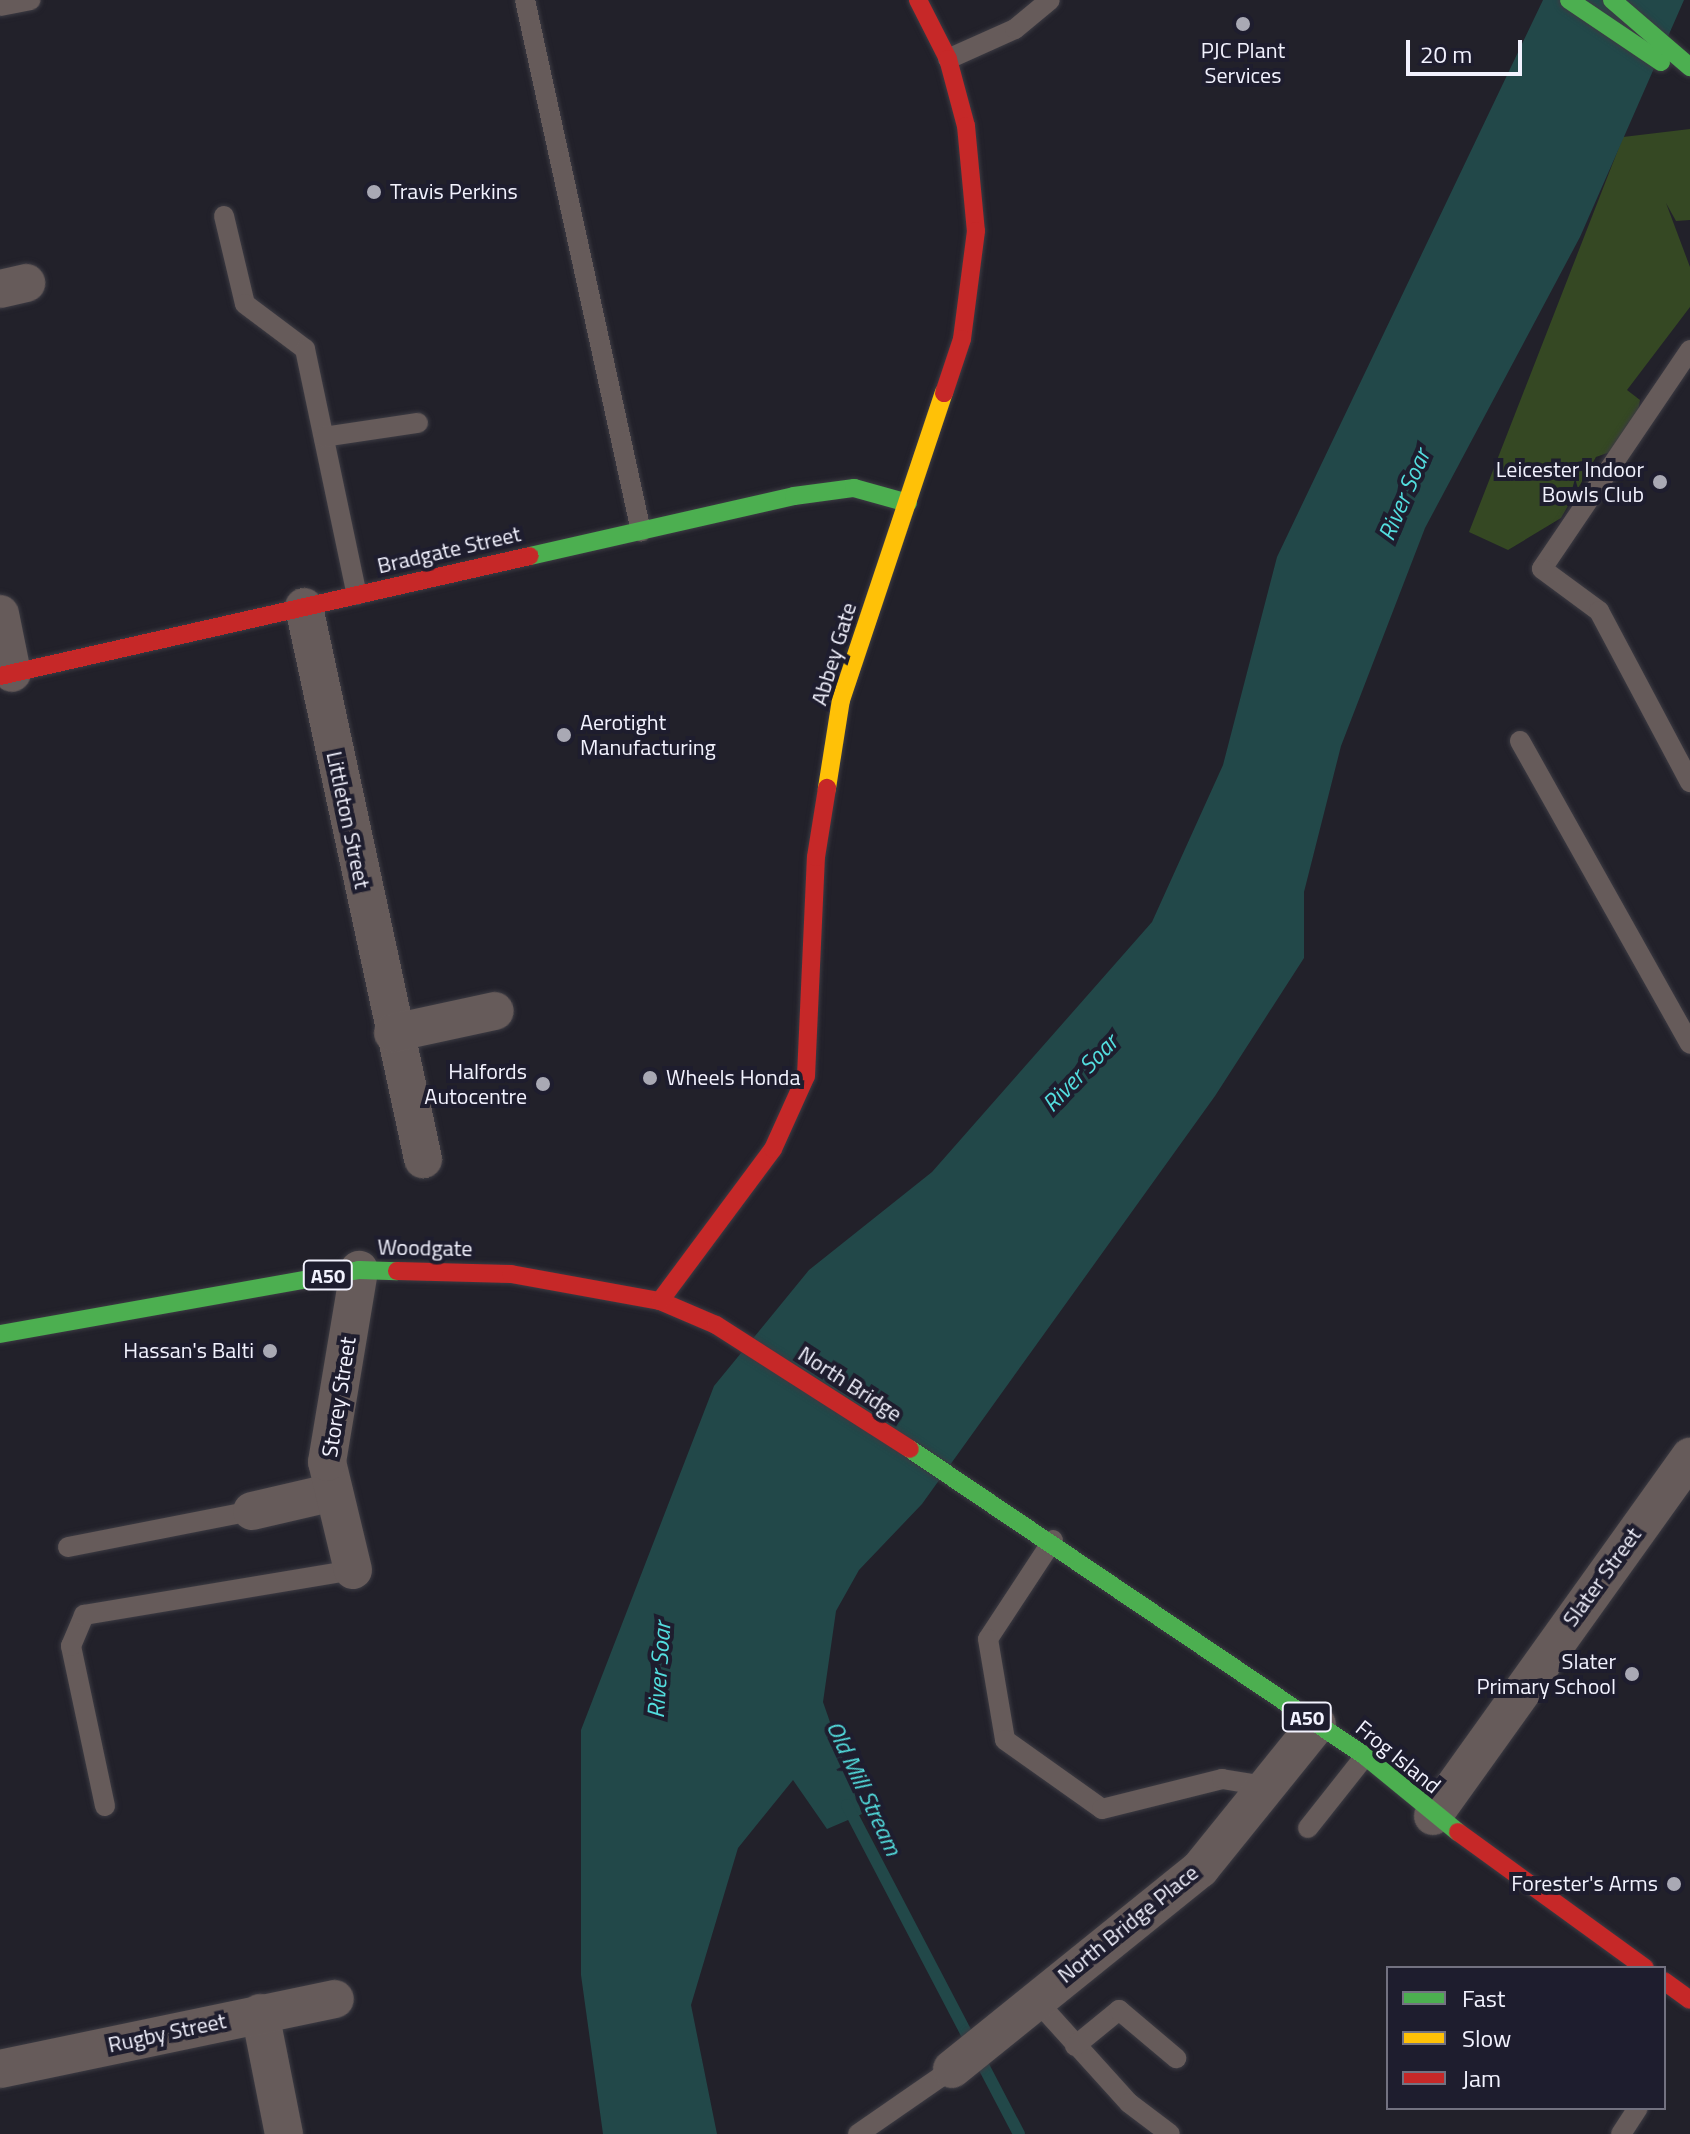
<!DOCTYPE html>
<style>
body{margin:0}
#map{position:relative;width:1690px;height:2134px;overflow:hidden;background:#22212a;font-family:"Titillium Web",sans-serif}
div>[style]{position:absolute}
.green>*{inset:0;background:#354823}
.water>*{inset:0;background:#224849}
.stream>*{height:12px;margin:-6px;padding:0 6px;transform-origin:6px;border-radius:6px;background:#224849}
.roads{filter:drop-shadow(0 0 2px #3c3b43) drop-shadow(0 0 2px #3c3b43)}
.lane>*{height:20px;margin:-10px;padding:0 10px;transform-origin:10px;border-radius:10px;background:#665b5a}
.street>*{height:38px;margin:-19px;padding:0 19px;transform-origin:19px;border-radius:19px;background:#665b5a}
.fast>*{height:18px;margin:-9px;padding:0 9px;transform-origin:9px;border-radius:9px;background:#4caf50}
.slow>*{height:18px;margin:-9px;padding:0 9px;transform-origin:9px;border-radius:9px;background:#ffc107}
.jam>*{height:18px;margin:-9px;padding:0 9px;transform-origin:9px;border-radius:9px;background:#c62828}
.dots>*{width:22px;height:22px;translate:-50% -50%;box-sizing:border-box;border:4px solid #1e1d2e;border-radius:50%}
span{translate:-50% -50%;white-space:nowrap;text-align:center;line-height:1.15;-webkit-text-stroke:8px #1e1d2e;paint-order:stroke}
.shield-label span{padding:2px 6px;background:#1e1d2e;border:2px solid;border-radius:6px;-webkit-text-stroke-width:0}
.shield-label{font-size:20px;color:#f2f2fe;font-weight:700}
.poi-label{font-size:22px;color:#f2f2fe}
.left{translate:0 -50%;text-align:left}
.right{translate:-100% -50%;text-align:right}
.street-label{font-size:22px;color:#f2f2fe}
.water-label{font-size:24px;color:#53ddde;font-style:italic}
.legend{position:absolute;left:1386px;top:1966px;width:280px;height:144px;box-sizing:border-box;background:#1e1d2e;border:2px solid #737281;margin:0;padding:10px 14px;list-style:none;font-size:24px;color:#f2f2fe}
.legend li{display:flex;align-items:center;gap:16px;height:40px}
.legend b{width:40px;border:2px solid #737281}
.scale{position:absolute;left:1406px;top:40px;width:116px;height:36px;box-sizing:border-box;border:4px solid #f2f2fe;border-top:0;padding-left:10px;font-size:24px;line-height:28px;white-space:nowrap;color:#f2f2fe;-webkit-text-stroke:6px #1e1d2e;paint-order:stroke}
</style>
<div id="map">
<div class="green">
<i style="clip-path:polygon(1690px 129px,1690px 220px,1676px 221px,1666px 203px,1690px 267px,1690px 307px,1627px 390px,1640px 400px,1637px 417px,1610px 452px,1596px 457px,1561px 518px,1508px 550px,1469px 532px,1623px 137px)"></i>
</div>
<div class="water">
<i style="clip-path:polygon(1543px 0,1684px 0,1580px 237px,1425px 528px,1341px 746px,1304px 892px,1304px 958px,1215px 1096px,922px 1504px,859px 1570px,836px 1611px,823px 1702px,862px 1814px,827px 1829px,793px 1780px,738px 1848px,691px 2005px,717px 2134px,603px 2134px,581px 1975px,581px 1730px,714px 1386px,809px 1270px,932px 1172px,1152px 922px,1223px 765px,1277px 557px)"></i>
</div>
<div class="stream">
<i style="left:847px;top:1805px;width:371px;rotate:62.4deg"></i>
</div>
<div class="roads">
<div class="lane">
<i style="left:525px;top:0;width:544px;rotate:77.68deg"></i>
<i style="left:0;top:6px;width:31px;rotate:-11deg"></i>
<i style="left:948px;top:59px;width:73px;rotate:-24.1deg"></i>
<i style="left:1015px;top:29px;width:45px;rotate:-39.6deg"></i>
<i style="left:224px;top:216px;width:90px;rotate:76.6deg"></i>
<i style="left:245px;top:304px;width:75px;rotate:36.9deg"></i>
<i style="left:305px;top:349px;width:251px;rotate:78.1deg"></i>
<i style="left:1690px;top:350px;width:264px;rotate:124.1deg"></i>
<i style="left:1542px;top:569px;width:71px;rotate:36.4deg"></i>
<i style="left:1599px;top:611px;width:194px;rotate:62deg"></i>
<i style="left:324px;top:437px;width:95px;rotate:-8.5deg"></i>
<i style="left:1520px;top:741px;width:347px;rotate:60.7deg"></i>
<i style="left:1053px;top:1540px;width:118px;rotate:123.3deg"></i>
<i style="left:988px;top:1639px;width:102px;rotate:80.4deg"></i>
<i style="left:1005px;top:1740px;width:119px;rotate:35.4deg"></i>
<i style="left:1102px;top:1809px;width:124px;rotate:-14deg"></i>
<i style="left:1222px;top:1779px;width:44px;rotate:9.2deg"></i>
<i style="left:68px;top:1547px;width:187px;rotate:-11.1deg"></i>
<i style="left:105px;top:1806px;width:164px;rotate:-102deg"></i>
<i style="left:71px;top:1646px;width:34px;rotate:-67deg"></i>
<i style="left:84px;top:1615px;width:273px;rotate:-9.5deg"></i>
<i style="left:1308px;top:1828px;width:92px;rotate:-51.6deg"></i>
<i style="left:1035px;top:1999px;width:140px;rotate:47.9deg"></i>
<i style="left:1129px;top:2103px;width:51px;rotate:37.1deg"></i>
<i style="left:1075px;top:2046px;width:57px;rotate:-39.3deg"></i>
<i style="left:1119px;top:2010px;width:75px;rotate:40.1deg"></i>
<i style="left:858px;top:2134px;width:114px;rotate:-34.7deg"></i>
<i style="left:1621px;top:2134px;width:31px;rotate:-57deg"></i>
</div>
<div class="street">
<i style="left:0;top:289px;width:27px;rotate:-13deg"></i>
<i style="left:304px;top:607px;width:565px;rotate:77.83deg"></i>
<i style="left:0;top:614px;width:60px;rotate:78.5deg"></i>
<i style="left:393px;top:1033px;width:104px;rotate:-12.2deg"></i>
<i style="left:252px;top:1511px;width:84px;rotate:-13deg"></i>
<i style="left:353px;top:1570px;width:111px;rotate:-103.5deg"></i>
<i style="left:327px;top:1462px;width:195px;rotate:-80.5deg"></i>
<i style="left:1433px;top:1816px;width:442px;rotate:-54.4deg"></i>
<i style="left:260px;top:2013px;width:123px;rotate:78.8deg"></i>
<i style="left:0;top:2069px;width:342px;rotate:-11.8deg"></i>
<i style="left:952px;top:2069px;width:319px;rotate:-38.9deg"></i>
<i style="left:1200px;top:1869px;width:186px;rotate:-51.1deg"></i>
</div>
<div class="fast">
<i style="left:1569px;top:0;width:111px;rotate:34deg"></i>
<i style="left:1612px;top:0;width:103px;rotate:40.7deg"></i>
<i style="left:530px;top:556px;width:271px;rotate:-12.8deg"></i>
<i style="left:794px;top:496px;width:61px;rotate:-7.6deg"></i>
<i style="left:854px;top:488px;width:56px;rotate:15.5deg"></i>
<i style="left:0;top:1334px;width:365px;rotate:-10.1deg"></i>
<i style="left:359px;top:1270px;width:38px;rotate:2deg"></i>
<i style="left:910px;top:1449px;width:549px;rotate:34.01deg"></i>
<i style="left:1365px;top:1756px;width:120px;rotate:39.3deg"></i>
</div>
<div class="slow">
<i style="left:827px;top:788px;width:89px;rotate:-81deg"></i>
<i style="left:841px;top:700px;width:324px;rotate:-71.5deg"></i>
</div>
<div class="jam">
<i style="left:918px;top:0;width:66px;rotate:63deg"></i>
<i style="left:948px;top:59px;width:69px;rotate:75deg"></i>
<i style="left:966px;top:126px;width:105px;rotate:84.6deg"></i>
<i style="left:976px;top:231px;width:109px;rotate:97.4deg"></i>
<i style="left:962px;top:339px;width:57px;rotate:108.4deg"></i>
<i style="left:0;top:676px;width:543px;rotate:-12.76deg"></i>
<i style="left:397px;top:1271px;width:114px;rotate:1.5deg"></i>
<i style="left:511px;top:1274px;width:151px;rotate:10.3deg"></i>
<i style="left:660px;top:1301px;width:61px;rotate:23.2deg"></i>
<i style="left:716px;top:1325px;width:230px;rotate:32.6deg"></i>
<i style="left:660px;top:1301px;width:189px;rotate:-53.4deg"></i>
<i style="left:773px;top:1149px;width:80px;rotate:-65.7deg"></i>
<i style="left:806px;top:1076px;width:219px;rotate:-87.4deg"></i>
<i style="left:816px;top:857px;width:70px;rotate:-80.9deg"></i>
<i style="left:1458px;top:1832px;width:231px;rotate:36deg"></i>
<i style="left:1664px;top:1981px;width:32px;rotate:36deg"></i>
</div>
</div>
<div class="dots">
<i style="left:1243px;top:24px;background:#a9a9b4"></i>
<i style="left:374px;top:192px;background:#a9a9b4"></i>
<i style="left:1660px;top:482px;background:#a9a9b4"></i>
<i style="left:564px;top:735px;background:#a9a9b4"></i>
<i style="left:650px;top:1078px;background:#a9a9b4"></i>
<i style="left:543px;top:1084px;background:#a9a9b4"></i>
<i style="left:270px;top:1351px;background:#a9a9b4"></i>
<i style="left:1632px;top:1674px;background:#a9a9b4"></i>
<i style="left:1674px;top:1884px;background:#a9a9b4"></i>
</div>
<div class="shield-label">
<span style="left:328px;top:1275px">A50</span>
<span style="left:1307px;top:1717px">A50</span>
</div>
<div class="poi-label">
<span style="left:1243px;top:63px">PJC Plant<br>Services</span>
<span class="left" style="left:390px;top:192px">Travis Perkins</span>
<span class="right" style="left:1644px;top:482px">Leicester Indoor<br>Bowls Club</span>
<span class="left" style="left:580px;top:735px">Aerotight<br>Manufacturing</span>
<span class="right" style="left:527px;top:1084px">Halfords<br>Autocentre</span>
<span class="left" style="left:666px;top:1078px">Wheels Honda</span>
<span class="right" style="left:254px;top:1351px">Hassan's Balti</span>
<span class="right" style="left:1616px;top:1674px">Slater<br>Primary School</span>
<span class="right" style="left:1658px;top:1884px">Forester's Arms</span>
</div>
<div class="street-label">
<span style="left:449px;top:550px;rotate:-13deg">Bradgate Street</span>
<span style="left:834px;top:654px;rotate:-73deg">Abbey Gate</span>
<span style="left:348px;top:820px;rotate:78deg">Littleton Street</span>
<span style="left:425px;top:1248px;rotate:1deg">Woodgate</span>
<span style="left:850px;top:1384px;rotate:33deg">North Bridge</span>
<span style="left:339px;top:1397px;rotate:-81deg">Storey Street</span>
<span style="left:1602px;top:1577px;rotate:-54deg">Slater Street</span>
<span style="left:1398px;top:1757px;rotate:39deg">Frog Island</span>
<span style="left:1128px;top:1924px;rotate:-39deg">North Bridge Place</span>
<span style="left:167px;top:2033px;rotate:-12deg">Rugby Street</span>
</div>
<div class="water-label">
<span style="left:1404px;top:495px;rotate:-67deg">River Soar</span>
<span style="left:1080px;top:1073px;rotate:-46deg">River Soar</span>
<span style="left:659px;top:1670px;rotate:-86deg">River Soar</span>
<span style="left:864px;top:1788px;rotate:65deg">Old Mill Stream</span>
</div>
<ul class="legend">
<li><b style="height:10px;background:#4caf50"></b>Fast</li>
<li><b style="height:10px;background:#ffc107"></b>Slow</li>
<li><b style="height:10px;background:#c62828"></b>Jam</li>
</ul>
<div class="scale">20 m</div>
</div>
